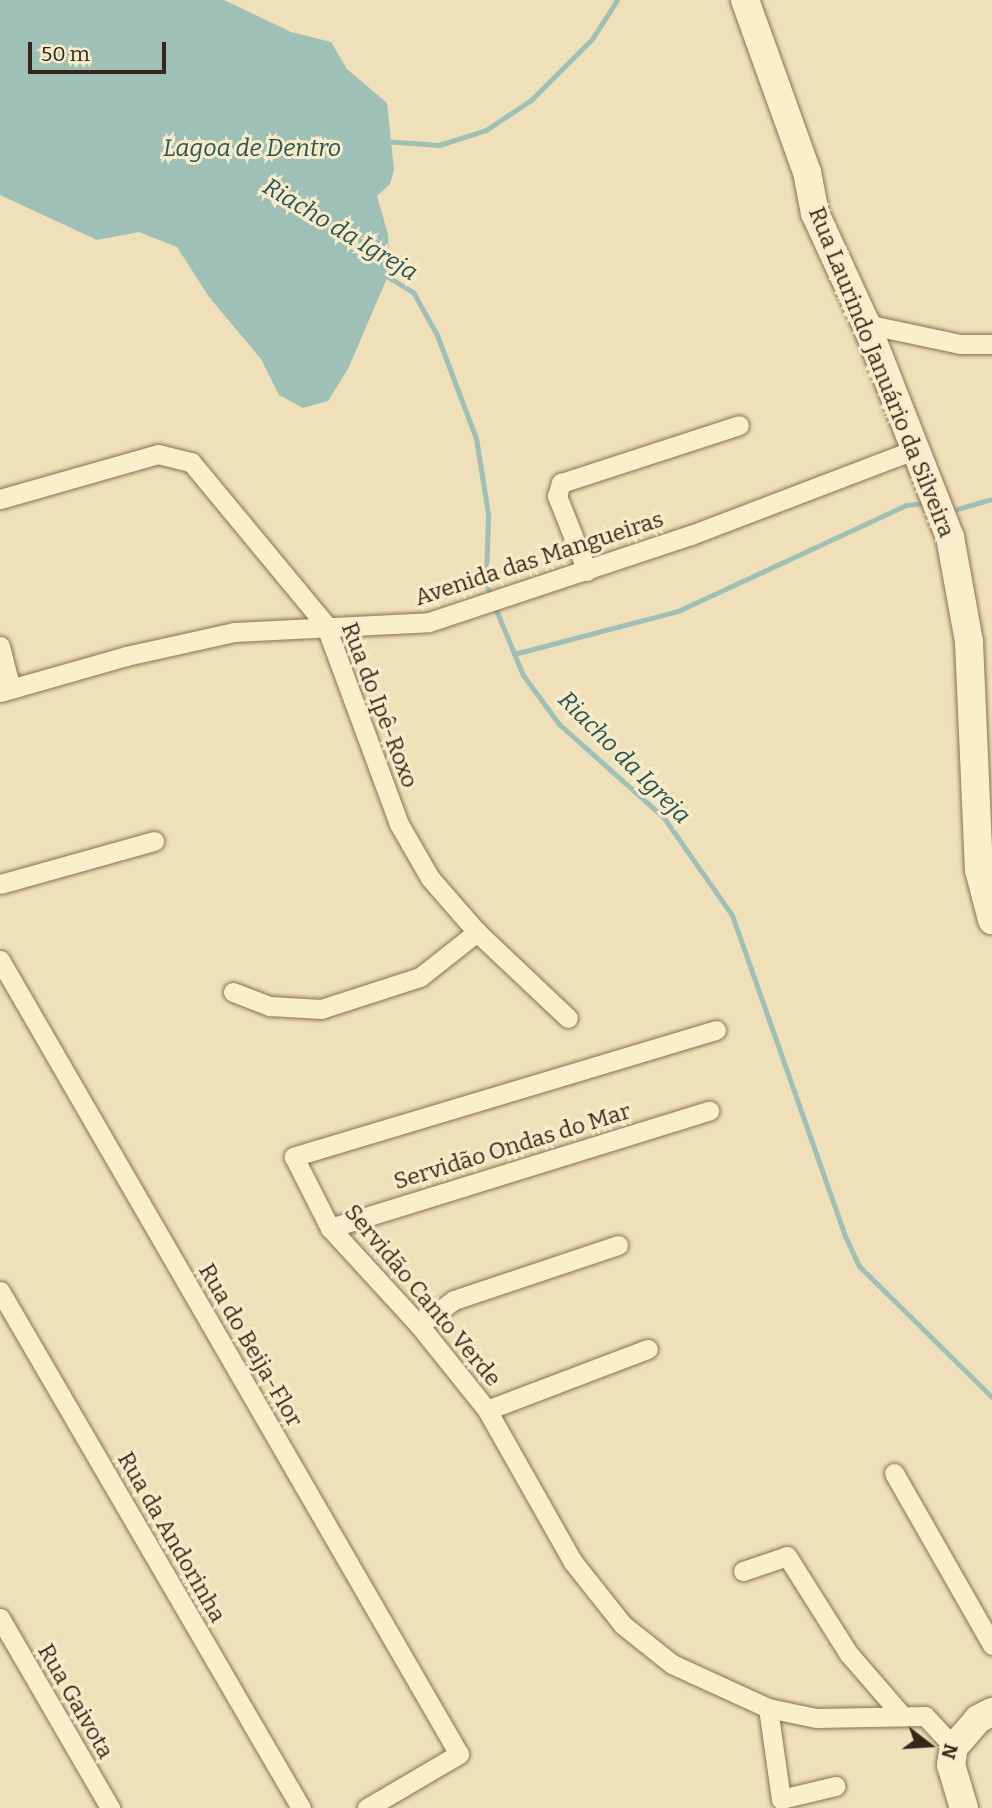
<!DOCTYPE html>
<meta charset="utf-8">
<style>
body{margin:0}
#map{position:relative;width:992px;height:1808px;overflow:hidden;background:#f0e0b9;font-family:Bitter,serif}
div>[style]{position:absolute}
.water>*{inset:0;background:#9ec0b7}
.stream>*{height:5px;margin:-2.5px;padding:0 2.5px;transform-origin:2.5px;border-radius:2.5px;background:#9ec0b7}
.roads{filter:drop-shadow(0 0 2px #887053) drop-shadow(0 0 2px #887053)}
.street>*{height:19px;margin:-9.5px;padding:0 9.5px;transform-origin:9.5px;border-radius:9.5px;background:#fbeecd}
.secondary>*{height:28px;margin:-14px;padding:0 14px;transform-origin:14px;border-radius:14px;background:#fbeecd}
span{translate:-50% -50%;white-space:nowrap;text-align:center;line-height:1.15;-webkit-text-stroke:6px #f7ebc9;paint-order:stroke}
.street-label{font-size:23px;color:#352719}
.water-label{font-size:24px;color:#275654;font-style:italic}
.north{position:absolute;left:894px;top:1710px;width:70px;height:70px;-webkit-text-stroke:5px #f7ebc9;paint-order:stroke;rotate:107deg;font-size:19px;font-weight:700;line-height:28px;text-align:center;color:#352719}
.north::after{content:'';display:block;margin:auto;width:24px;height:32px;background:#352719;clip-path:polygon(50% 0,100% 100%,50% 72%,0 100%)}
.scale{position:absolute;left:28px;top:42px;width:138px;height:32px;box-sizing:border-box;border:4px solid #352719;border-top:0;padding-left:9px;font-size:21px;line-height:24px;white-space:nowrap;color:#352719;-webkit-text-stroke:5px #f7ebc9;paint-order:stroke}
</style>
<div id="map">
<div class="water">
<i style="clip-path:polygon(0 0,224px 0,291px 32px,331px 42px,347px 69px,387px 103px,394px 170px,390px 184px,377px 196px,388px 234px,390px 271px,348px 369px,328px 401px,303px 408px,279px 395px,261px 359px,209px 297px,177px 247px,139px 232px,97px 240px,0 195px)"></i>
</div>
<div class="stream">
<i style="left:383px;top:141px;width:56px;rotate:4.1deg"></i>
<i style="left:439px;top:145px;width:49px;rotate:-17.7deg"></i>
<i style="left:486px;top:130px;width:54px;rotate:-33.7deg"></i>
<i style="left:531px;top:100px;width:86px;rotate:-45deg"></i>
<i style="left:592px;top:39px;width:46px;rotate:-57.3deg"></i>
<i style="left:383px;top:274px;width:35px;rotate:31deg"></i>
<i style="left:413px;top:292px;width:49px;rotate:60.8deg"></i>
<i style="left:437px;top:335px;width:110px;rotate:69.3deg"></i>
<i style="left:476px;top:438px;width:77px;rotate:81deg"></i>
<i style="left:488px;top:514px;width:69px;rotate:91.7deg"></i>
<i style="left:486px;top:583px;width:14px;rotate:69deg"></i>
<i style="left:957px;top:509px;width:36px;rotate:-16deg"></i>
<i style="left:494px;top:605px;width:76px;rotate:67.5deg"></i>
<i style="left:523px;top:675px;width:61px;rotate:53.7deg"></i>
<i style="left:559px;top:724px;width:141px;rotate:41.8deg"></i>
<i style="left:664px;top:818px;width:118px;rotate:55deg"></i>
<i style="left:732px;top:915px;width:340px;rotate:70.6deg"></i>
<i style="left:845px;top:1236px;width:33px;rotate:65deg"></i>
<i style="left:859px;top:1266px;width:187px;rotate:44.6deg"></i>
<i style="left:514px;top:654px;width:170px;rotate:-14.7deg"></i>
<i style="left:678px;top:611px;width:251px;rotate:-24.9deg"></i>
<i style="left:906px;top:505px;width:16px;rotate:-7deg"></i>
</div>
<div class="roads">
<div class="street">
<i style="left:866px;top:324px;width:96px;rotate:12deg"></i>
<i style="left:960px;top:344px;width:32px"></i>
<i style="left:0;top:499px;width:164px;rotate:-15.9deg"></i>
<i style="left:158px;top:454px;width:34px;rotate:14deg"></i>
<i style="left:191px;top:462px;width:210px;rotate:50.4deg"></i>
<i style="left:325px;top:624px;width:213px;rotate:69.7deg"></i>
<i style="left:399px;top:824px;width:62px;rotate:60.1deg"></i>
<i style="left:430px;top:878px;width:72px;rotate:49deg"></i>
<i style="left:477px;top:932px;width:125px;rotate:43.4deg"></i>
<i style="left:587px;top:571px;width:81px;rotate:-111.8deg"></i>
<i style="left:557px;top:496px;width:14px;rotate:-73deg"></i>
<i style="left:561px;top:483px;width:187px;rotate:-18deg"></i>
<i style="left:0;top:646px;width:44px;rotate:75.7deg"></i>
<i style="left:0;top:692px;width:131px;rotate:-15.9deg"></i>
<i style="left:126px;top:656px;width:111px;rotate:-12.5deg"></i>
<i style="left:234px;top:632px;width:195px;rotate:-2.9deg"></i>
<i style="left:429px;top:622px;width:276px;rotate:-18.4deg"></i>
<i style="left:691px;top:535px;width:241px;rotate:-20.9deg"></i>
<i style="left:0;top:884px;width:160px;rotate:-15.6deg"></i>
<i style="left:0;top:960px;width:917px;rotate:59.97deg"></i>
<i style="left:459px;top:1754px;width:107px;rotate:149.6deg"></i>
<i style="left:233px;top:992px;width:40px;rotate:21deg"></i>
<i style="left:270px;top:1006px;width:51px;rotate:3.4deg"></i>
<i style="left:321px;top:1009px;width:104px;rotate:-17.9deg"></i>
<i style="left:420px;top:977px;width:73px;rotate:-38.3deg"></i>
<i style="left:716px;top:1030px;width:441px;rotate:163.3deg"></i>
<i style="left:294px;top:1157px;width:80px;rotate:63.1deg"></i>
<i style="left:330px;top:1228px;width:132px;rotate:47.5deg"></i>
<i style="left:419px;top:1325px;width:109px;rotate:51.3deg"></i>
<i style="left:487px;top:1410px;width:175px;rotate:60.5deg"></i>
<i style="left:573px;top:1562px;width:80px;rotate:51.6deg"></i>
<i style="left:623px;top:1625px;width:63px;rotate:38.5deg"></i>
<i style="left:672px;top:1664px;width:106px;rotate:24.6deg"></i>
<i style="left:768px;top:1708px;width:49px;rotate:11.8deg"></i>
<i style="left:816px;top:1718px;width:109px;rotate:-1.1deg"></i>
<i style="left:925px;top:1716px;width:42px;rotate:46.9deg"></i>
<i style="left:330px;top:1228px;width:397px;rotate:-17.2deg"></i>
<i style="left:0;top:1291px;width:598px;rotate:59.79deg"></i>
<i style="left:419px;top:1325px;width:43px;rotate:-35.5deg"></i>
<i style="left:454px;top:1300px;width:173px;rotate:-18.5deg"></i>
<i style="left:487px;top:1410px;width:172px;rotate:-20.8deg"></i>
<i style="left:894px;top:1473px;width:198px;rotate:60.3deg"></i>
<i style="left:743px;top:1571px;width:46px;rotate:-18.8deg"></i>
<i style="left:787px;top:1556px;width:115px;rotate:57.8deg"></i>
<i style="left:848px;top:1653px;width:79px;rotate:49.1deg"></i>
<i style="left:0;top:1618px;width:220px;rotate:59.9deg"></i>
<i style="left:768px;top:1708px;width:92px;rotate:81.9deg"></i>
<i style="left:781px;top:1799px;width:56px;rotate:-13.5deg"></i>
</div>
<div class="secondary">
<i style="left:745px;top:0;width:183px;rotate:70.2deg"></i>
<i style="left:807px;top:172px;width:42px;rotate:79deg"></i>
<i style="left:815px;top:213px;width:122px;rotate:65.3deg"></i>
<i style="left:866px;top:324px;width:229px;rotate:68.5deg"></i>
<i style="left:950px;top:537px;width:107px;rotate:79.7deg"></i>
<i style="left:969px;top:642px;width:228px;rotate:87.5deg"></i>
<i style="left:979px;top:870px;width:52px;rotate:75.4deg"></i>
<i style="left:964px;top:1808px;width:45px;rotate:-106.8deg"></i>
<i style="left:951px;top:1765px;width:18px;rotate:-81deg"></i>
<i style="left:954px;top:1747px;width:37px;rotate:-49deg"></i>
<i style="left:978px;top:1719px;width:16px;rotate:-27deg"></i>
</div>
</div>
<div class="street-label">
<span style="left:882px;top:372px;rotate:68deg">Rua Laurindo Januário da Silveira</span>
<span style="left:539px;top:558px;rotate:-18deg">Avenida das Mangueiras</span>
<span style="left:380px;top:705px;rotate:69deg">Rua do Ipê-Roxo</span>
<span style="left:512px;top:1146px;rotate:-17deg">Servidão Ondas do Mar</span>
<span style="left:423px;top:1295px;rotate:50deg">Servidão Canto Verde</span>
<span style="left:251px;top:1345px;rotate:60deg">Rua do Beija-Flor</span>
<span style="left:172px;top:1537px;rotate:60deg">Rua da Andorinha</span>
<span style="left:76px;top:1701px;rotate:60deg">Rua Gaivota</span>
</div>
<div class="water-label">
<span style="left:252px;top:149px">Lagoa de Dentro</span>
<span style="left:340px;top:230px;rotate:31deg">Riacho da Igreja</span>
<span style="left:624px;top:758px;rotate:45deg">Riacho da Igreja</span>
</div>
<div class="north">N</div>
<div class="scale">50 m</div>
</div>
